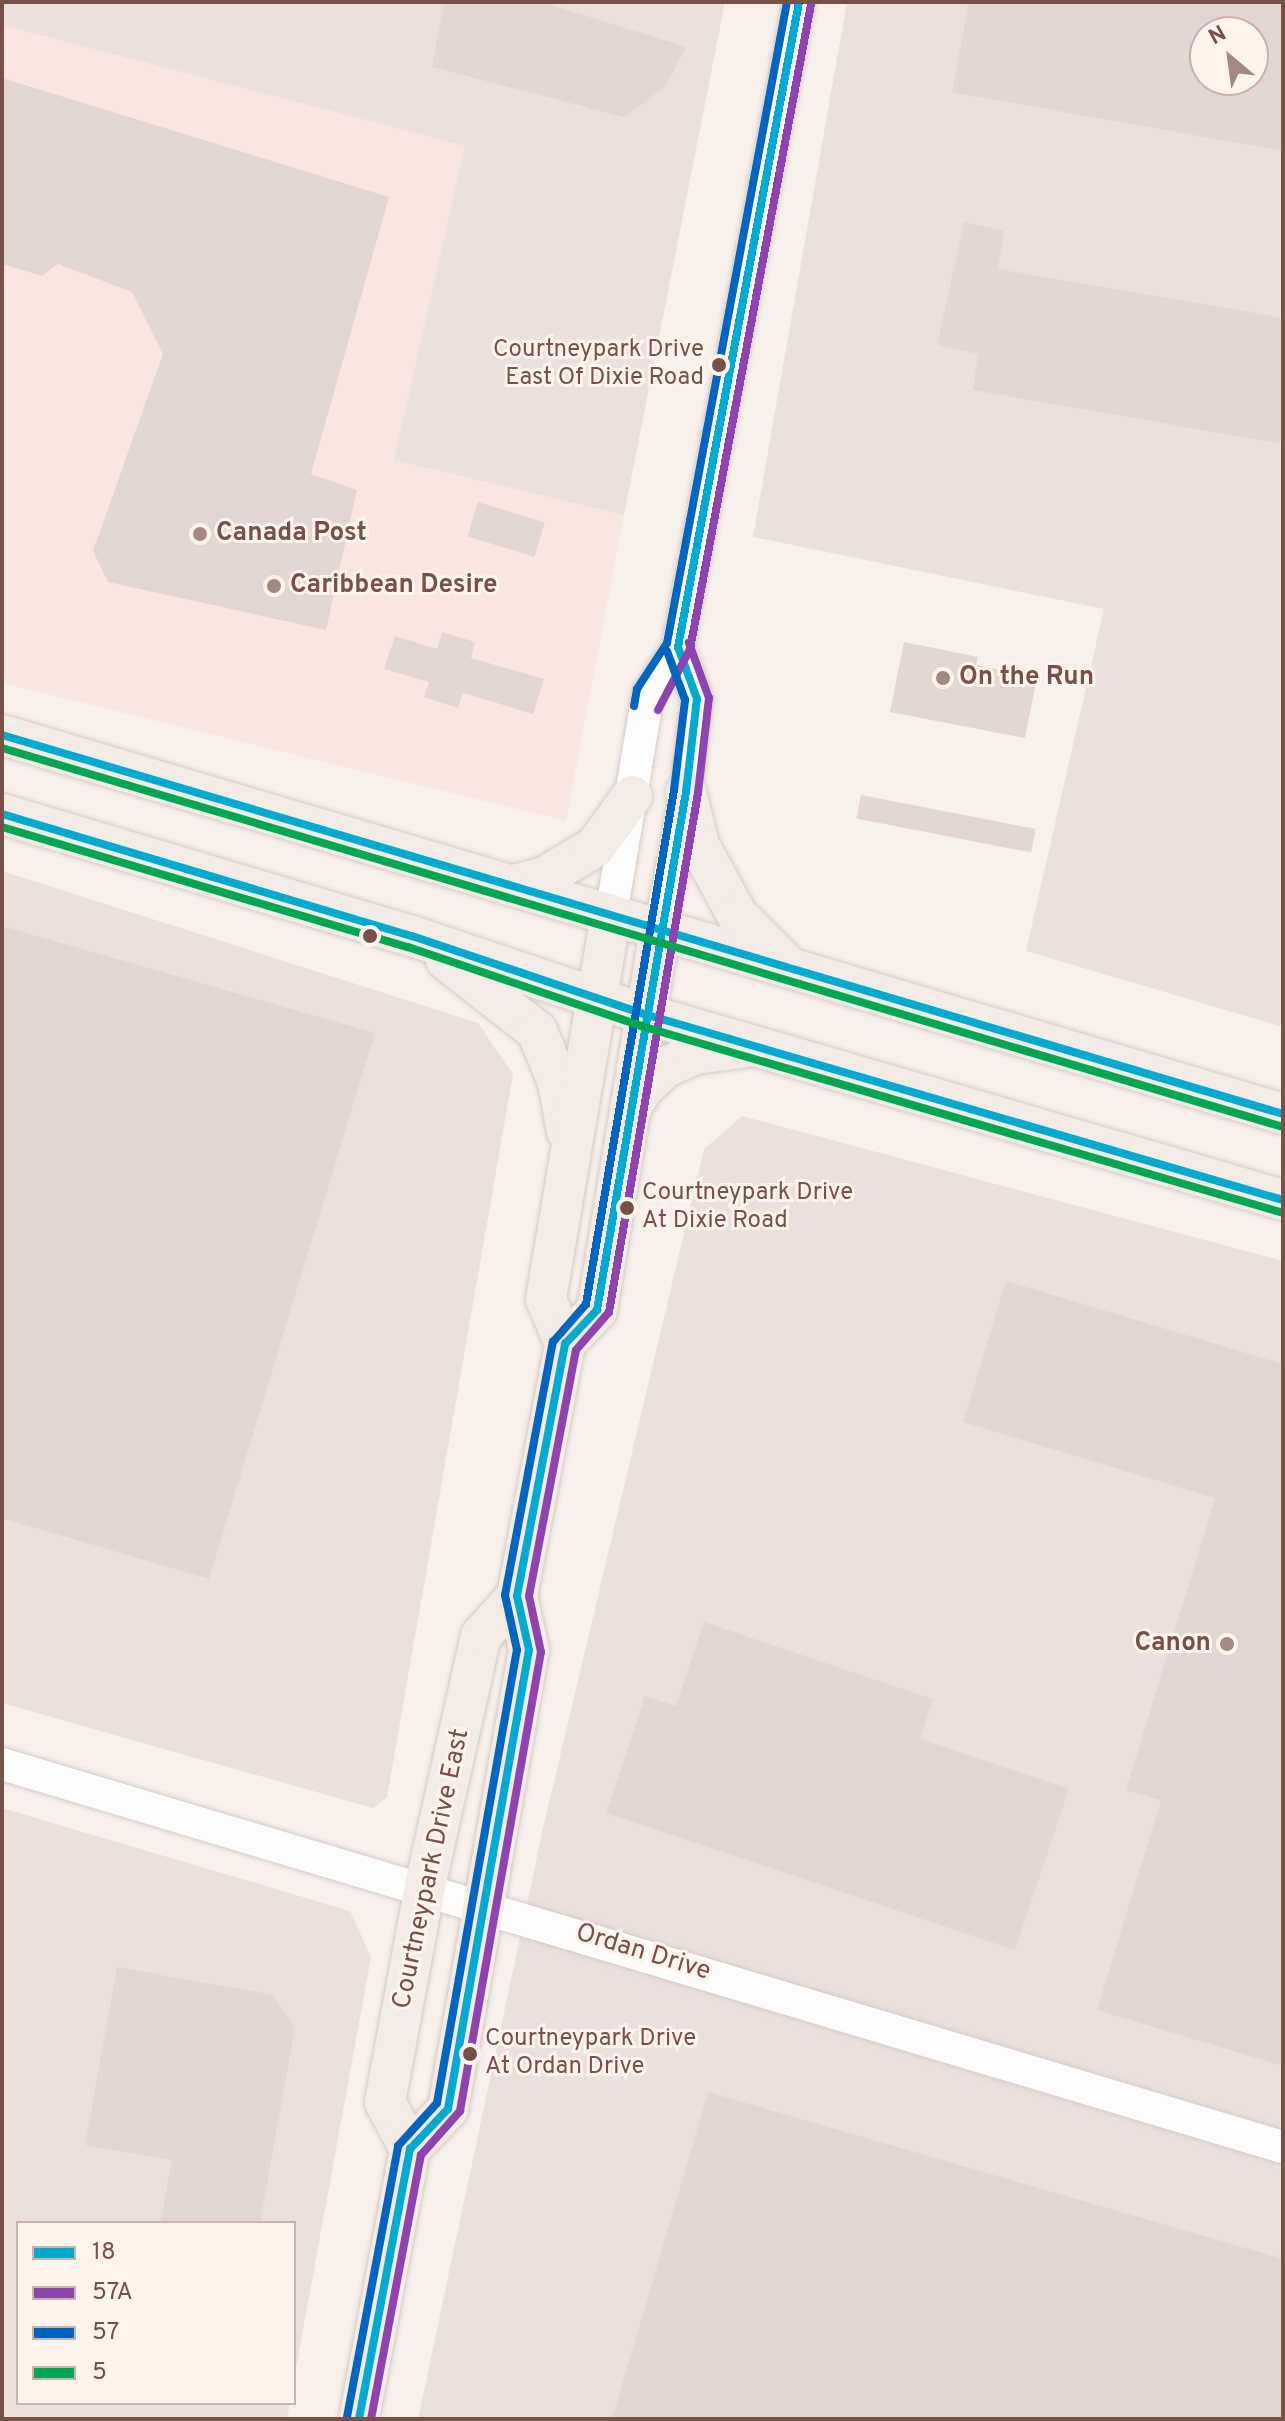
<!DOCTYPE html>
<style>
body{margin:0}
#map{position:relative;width:1285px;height:2421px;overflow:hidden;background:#f7f0eb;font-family:Overpass,sans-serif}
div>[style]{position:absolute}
.commercial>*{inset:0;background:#fbe5e1}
.industrial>*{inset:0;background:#ebe0db}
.building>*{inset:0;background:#e4d7d2;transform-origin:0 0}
.roads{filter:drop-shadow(0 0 2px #d6cbc7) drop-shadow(0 0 2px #d6cbc7)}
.minor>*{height:32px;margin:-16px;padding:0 16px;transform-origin:16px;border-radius:16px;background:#fefdfc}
.major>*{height:40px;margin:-20px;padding:0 20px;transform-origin:20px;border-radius:20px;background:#f3ebe5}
.bus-1>*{height:8px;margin:-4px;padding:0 4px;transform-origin:4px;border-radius:4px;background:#00a9ce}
.bus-2>*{height:8px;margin:-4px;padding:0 4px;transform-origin:4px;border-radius:4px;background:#8e44ad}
.bus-3>*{height:8px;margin:-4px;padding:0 4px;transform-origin:4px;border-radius:4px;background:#0065bd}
.bus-4>*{height:8px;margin:-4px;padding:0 4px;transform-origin:4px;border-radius:4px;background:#00a651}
.dots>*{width:22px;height:22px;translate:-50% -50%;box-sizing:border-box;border:4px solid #fff4ec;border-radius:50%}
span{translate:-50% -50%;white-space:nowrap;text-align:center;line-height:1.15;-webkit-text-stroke:6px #fff4ec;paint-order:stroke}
.bus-label{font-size:24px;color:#775148}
.right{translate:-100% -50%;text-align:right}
.left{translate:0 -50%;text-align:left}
.poi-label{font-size:26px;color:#775148;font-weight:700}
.street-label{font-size:26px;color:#775148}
.frame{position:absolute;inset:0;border:4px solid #775148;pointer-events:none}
.legend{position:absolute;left:16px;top:2221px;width:280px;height:184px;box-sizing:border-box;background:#fff4ec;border:2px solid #c9b3aa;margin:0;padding:10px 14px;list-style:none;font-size:24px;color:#775148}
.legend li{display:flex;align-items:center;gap:16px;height:40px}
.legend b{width:40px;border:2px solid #c9b3aa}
.north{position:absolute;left:1189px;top:16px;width:80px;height:80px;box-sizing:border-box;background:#fff4ec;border:2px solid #c9b3aa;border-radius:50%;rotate:331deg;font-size:22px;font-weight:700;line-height:32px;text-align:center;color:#775148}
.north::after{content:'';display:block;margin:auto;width:28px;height:36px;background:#a48981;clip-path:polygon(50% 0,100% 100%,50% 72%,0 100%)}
</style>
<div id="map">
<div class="commercial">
<i style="clip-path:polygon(2px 25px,466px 146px,394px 460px,624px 515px,566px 821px,2px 683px)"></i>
</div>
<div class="industrial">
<i style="clip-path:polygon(2px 2px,725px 2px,624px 515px,394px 460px,465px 146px,2px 25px)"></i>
<i style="clip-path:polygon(evenodd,847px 2px,1283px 2px,1283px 1027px,1026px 951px,1104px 609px,753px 537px,847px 2px,1205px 32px,1253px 32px,1253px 80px,1205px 80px,1205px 32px)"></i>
<i style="clip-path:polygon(2px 871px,478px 1023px,513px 1074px,387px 1797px,373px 1808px,2px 1703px)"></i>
<i style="clip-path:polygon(742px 1116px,1283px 1261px,1283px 2419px,418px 2419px,544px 1824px,704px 1149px)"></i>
<i style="clip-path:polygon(2px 1808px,350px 1911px,371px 1957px,294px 2379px,294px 2223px,18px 2223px,18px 2403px,290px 2403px,287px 2419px,2px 2419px)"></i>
</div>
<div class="building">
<i style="clip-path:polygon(444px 2px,542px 2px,686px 47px,666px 86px,624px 117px,432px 67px)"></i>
<i style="clip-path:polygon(evenodd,969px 2px,1283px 2px,1283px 151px,952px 92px,969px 2px,1205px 32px,1253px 32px,1253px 80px,1205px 80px,1205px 32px)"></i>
<i style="clip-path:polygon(2px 78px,389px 197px,311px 474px,357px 490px,326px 630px,108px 582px,93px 551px,163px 354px,132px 292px,58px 264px,42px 276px,2px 264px)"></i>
<i style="clip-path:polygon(964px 222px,1004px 231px,998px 269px,1283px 318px,1283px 444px,973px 390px,978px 354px,937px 345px)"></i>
<i style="left:478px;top:502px;width:70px;height:36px;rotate:17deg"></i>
<i style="clip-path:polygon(442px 632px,475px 642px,471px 658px,544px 679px,533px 714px,463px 693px,458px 708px,424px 697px,429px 682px,384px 669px,395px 636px,437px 649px)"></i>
<i style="clip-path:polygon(904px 642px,978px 657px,976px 665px,1037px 677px,1025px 738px,890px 712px)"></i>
<i style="left:861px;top:795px;width:178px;height:24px;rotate:11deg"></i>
<i style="clip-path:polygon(2px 926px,375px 1033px,209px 1579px,2px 1518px)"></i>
<i style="clip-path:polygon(1006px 1281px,1283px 1364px,1283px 2066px,1097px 2010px,1161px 1800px,1126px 1790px,1215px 1498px,963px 1422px)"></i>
<i style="clip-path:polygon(704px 1622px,933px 1699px,920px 1739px,1069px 1789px,1015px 1950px,606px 1813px,645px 1696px,676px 1706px)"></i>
<i style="clip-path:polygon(117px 1967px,273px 1995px,295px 2028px,260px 2223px,160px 2223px,172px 2160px,85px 2145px)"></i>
<i style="clip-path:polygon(708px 2092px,1283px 2259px,1283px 2419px,612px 2419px)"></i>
</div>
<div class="roads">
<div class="minor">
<i style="left:611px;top:915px;width:224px;rotate:-80.5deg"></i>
<i style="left:648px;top:694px;width:56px;rotate:-57.4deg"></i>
<i style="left:678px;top:647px;width:656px;rotate:-79.37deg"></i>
<i style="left:660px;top:931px;width:141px;rotate:-79.4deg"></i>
<i style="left:686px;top:792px;width:94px;rotate:-83.3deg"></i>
<i style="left:697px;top:699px;width:55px;rotate:-110.1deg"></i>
<i style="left:2px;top:1764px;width:1337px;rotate:16.65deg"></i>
</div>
<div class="major">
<i style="left:2px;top:735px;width:1336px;rotate:16.48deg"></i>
<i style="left:686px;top:792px;width:55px;rotate:76.2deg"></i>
<i style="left:699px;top:845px;width:80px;rotate:61.5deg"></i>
<i style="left:737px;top:915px;width:69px;rotate:45deg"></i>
<i style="left:2px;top:814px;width:428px;rotate:16.6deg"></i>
<i style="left:412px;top:936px;width:245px;rotate:18.6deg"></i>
<i style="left:644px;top:1014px;width:666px;rotate:16.23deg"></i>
<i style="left:514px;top:885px;width:30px;rotate:-14deg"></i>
<i style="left:543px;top:878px;width:61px;rotate:-30.8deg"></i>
<i style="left:595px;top:847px;width:63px;rotate:-54deg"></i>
<i style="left:446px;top:960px;width:115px;rotate:38deg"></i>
<i style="left:537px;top:1031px;width:55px;rotate:67.6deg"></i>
<i style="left:558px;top:1082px;width:50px;rotate:79.6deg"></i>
<i style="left:630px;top:1110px;width:24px;rotate:-60deg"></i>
<i style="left:642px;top:1089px;width:33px;rotate:-43deg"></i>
<i style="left:666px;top:1067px;width:32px;rotate:-24deg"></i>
<i style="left:695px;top:1054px;width:47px;rotate:-7.3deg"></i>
<i style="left:565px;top:1344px;width:49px;rotate:-112.9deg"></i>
<i style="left:546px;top:1299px;width:389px;rotate:-80.4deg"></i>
<i style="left:410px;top:2149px;width:53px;rotate:-118deg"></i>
<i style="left:385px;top:2102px;width:220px;rotate:-79.5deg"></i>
<i style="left:425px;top:1886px;width:256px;rotate:-77.4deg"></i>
<i style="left:481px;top:1636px;width:54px;rotate:-48deg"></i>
<i style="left:359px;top:2419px;width:275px;rotate:-79.3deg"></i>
<i style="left:410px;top:2149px;width:55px;rotate:-46.5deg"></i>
<i style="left:448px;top:2109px;width:466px;rotate:-80deg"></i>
<i style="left:529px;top:1650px;width:55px;rotate:-102.5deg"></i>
<i style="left:517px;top:1596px;width:257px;rotate:-79.2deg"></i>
<i style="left:565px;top:1344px;width:47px;rotate:-46.7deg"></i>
<i style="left:597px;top:1310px;width:384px;rotate:-80.6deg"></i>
</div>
</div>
<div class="bus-1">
<i style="left:2px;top:735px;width:1336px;rotate:16.48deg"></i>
<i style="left:2px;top:814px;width:428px;rotate:16.6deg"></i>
<i style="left:412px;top:936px;width:245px;rotate:18.6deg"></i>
<i style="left:644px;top:1014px;width:666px;rotate:16.23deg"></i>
<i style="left:359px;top:2419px;width:275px;rotate:-79.3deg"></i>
<i style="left:410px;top:2149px;width:55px;rotate:-46.5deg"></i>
<i style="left:448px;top:2109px;width:466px;rotate:-80deg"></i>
<i style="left:529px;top:1650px;width:55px;rotate:-102.5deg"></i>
<i style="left:517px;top:1596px;width:257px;rotate:-79.2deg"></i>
<i style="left:565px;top:1344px;width:47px;rotate:-46.7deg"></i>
<i style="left:597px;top:1310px;width:526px;rotate:-80.25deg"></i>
<i style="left:686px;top:792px;width:94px;rotate:-83.3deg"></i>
<i style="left:697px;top:699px;width:55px;rotate:-110.1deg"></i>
<i style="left:678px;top:647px;width:656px;rotate:-79.37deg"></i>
</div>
<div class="bus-2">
<i style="left:658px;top:710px;width:69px;rotate:-62.3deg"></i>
<i style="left:690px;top:649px;width:656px;rotate:-79.37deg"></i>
<i style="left:371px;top:2419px;width:269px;rotate:-79.3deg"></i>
<i style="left:421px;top:2155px;width:59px;rotate:-48.4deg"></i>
<i style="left:460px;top:2111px;width:466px;rotate:-80deg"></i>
<i style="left:541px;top:1652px;width:57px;rotate:-102.1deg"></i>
<i style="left:529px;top:1596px;width:250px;rotate:-79.2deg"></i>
<i style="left:576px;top:1350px;width:50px;rotate:-49deg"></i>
<i style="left:609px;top:1312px;width:527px;rotate:-80.27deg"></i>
<i style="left:698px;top:793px;width:96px;rotate:-83.4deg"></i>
<i style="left:709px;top:698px;width:59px;rotate:-110deg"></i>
</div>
<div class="bus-3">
<i style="left:634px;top:706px;width:17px;rotate:-80deg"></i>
<i style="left:637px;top:689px;width:55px;rotate:-56.9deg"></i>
<i style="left:667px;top:643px;width:652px;rotate:-79.4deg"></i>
<i style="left:347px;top:2417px;width:276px;rotate:-79.3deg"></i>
<i style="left:398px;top:2146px;width:58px;rotate:-47.8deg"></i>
<i style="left:437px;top:2103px;width:460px;rotate:-80deg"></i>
<i style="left:517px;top:1650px;width:56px;rotate:-102.3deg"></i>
<i style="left:505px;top:1595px;width:258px;rotate:-79.3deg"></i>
<i style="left:553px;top:1342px;width:50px;rotate:-49deg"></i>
<i style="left:586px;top:1304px;width:521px;rotate:-80.28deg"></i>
<i style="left:674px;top:790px;width:91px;rotate:-83deg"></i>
<i style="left:685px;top:700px;width:52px;rotate:-110.2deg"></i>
</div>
<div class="bus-4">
<i style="left:2px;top:748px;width:1333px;rotate:16.48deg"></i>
<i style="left:2px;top:827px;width:423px;rotate:16.5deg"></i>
<i style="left:408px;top:947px;width:246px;rotate:18.7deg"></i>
<i style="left:641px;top:1026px;width:666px;rotate:16.23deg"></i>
</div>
<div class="dots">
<i style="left:719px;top:365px;background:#775148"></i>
<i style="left:200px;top:534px;background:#a48981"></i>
<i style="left:274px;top:586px;background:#a48981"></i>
<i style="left:943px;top:678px;background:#a48981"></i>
<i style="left:370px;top:936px;background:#775148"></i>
<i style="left:627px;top:1208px;background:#775148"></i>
<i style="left:1227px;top:1644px;background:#a48981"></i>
<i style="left:470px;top:2054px;background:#775148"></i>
</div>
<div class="bus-label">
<span class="right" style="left:704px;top:365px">Courtneypark Drive<br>East Of Dixie Road</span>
<span class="left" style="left:642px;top:1208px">Courtneypark Drive<br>At Dixie Road</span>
<span class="left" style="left:485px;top:2054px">Courtneypark Drive<br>At Ordan Drive</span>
</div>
<div class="poi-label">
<span class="left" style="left:216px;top:534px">Canada Post</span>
<span class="left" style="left:290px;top:586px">Caribbean Desire</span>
<span class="left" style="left:959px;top:678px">On the Run</span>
<span class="right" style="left:1211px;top:1644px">Canon</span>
</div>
<div class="street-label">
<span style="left:432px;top:1869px;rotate:-78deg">Courtneypark Drive East</span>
<span style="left:643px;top:1953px;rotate:17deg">Ordan Drive</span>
</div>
<div class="frame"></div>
<ul class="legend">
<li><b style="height:10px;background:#00a9ce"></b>18</li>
<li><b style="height:10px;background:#8e44ad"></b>57A</li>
<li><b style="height:10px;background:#0065bd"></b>57</li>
<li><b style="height:10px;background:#00a651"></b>5</li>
</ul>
<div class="north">N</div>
</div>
